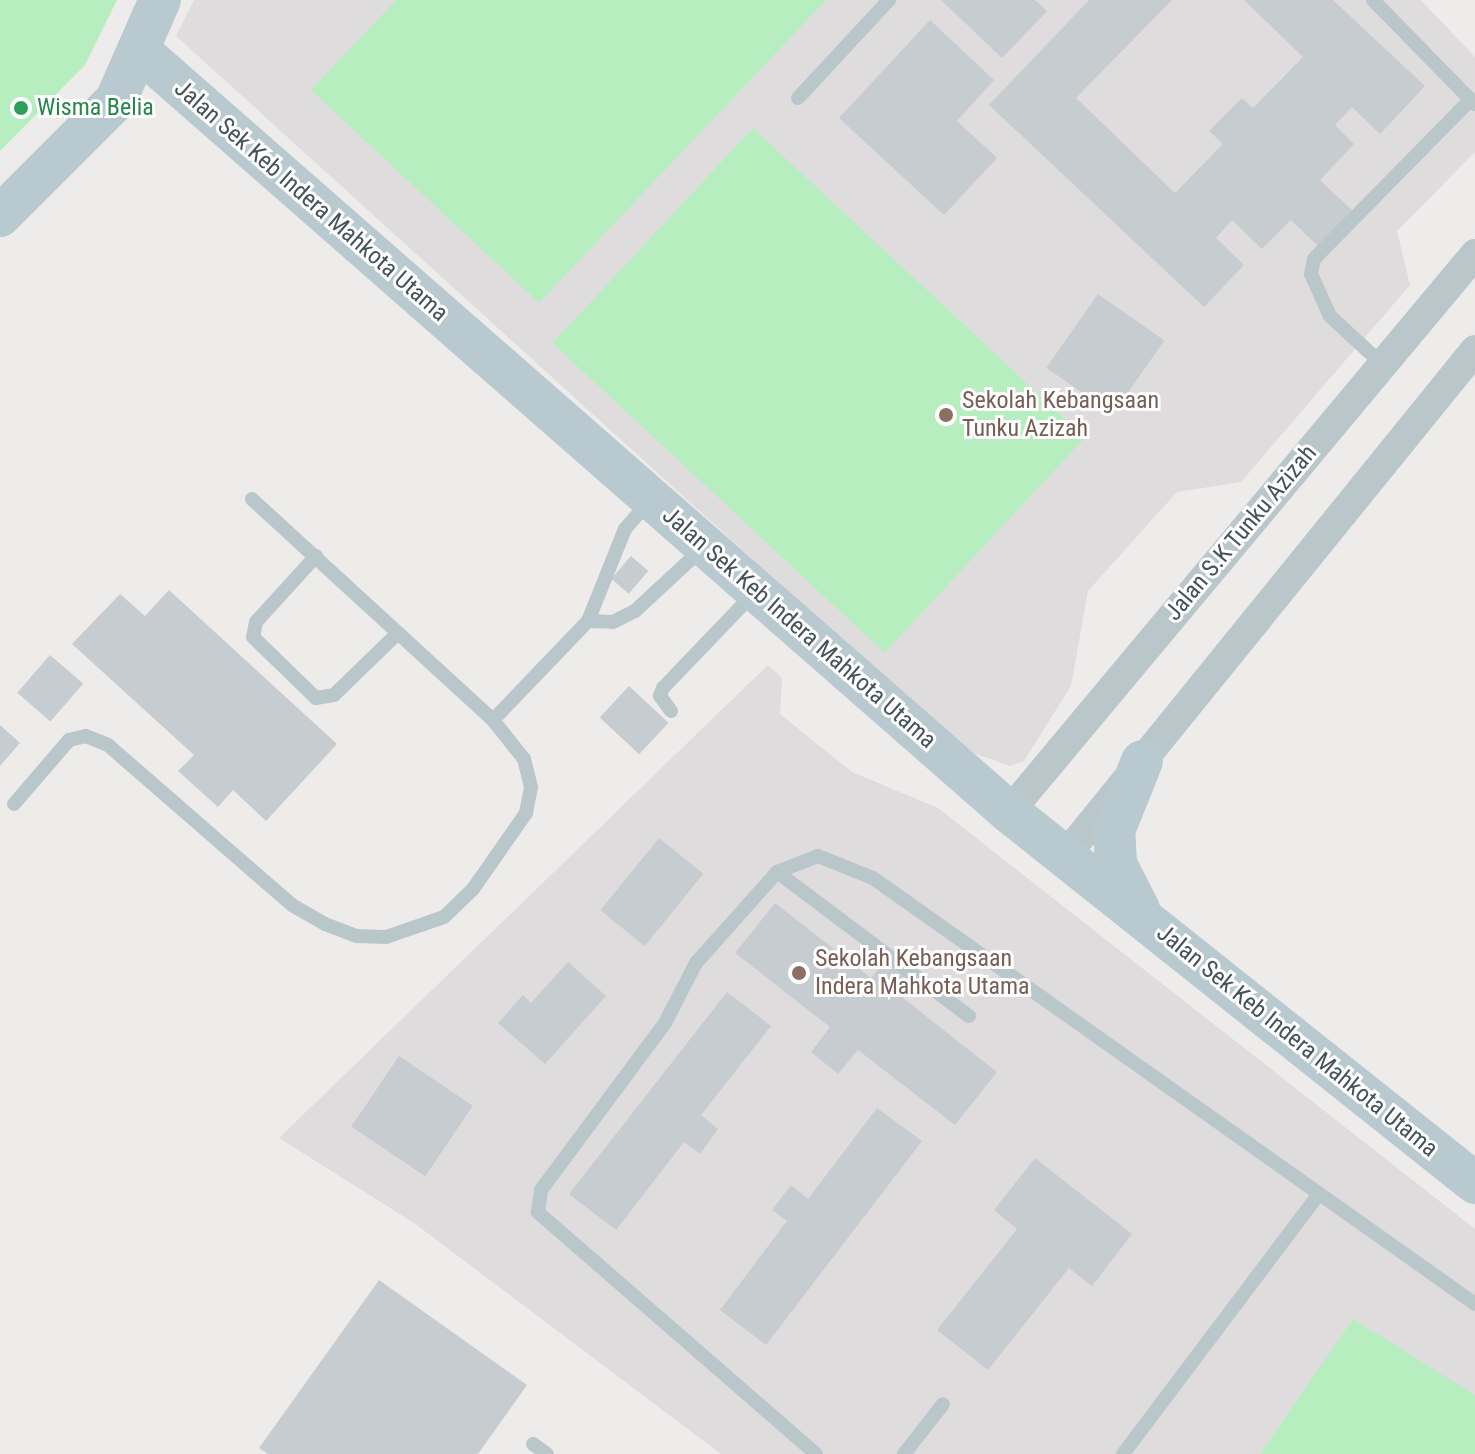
<!DOCTYPE html>
<style>
body{margin:0}
#map{position:relative;width:1475px;height:1454px;overflow:hidden;background:#eeebeb;font-family:"Roboto Condensed",sans-serif}
div>[style]{position:absolute}
.education>*{inset:0;background:#dfdcdd}
.green>*{inset:0;background:#b7eec0;transform-origin:0 0}
.building>*{inset:0;background:#c7ccd0;transform-origin:0 0}
.lane>*{height:14px;margin:-7px;padding:0 7px;transform-origin:7px;border-radius:7px;background:#b9c7cb}
.street>*{height:30px;margin:-15px;padding:0 15px;transform-origin:15px;border-radius:15px;background:#b9c7cb}
.secondary>*{height:42px;margin:-21px;padding:0 21px;transform-origin:21px;border-radius:21px;background:#b8c9d0}
.dots>*{width:22px;height:22px;translate:-50% -50%;box-sizing:border-box;border:4px solid #fff;border-radius:50%}
span{translate:-50% -50%;white-space:nowrap;text-align:center;line-height:1.15;-webkit-text-stroke:6px #fff;paint-order:stroke}
.leisure-label{font-size:24px;color:#27864d}
.left{translate:0 -50%;text-align:left}
.street-label{font-size:24px;color:#435358}
.education-label{font-size:24px;color:#785e54}
</style>
<div id="map">
<div class="education">
<i style="clip-path:polygon(194px 0,1421px 0,1475px 57px,1475px 152px,1397px 231px,1410px 285px,1241px 482px,1177px 492px,1088px 591px,1071px 686px,1024px 761px,1010px 766px,965px 750px,932px 722px,176px 36px)"></i>
<i style="clip-path:polygon(768px 665px,782px 678px,780px 714px,852px 772px,938px 808px,1475px 1229px,1475px 1454px,721px 1454px,414px 1223px,279px 1138px)"></i>
</div>
<div class="green">
<i style="clip-path:polygon(0 0,117px 0,85px 65px,0 151px)"></i>
<i style="clip-path:polygon(396px 0,826px 0,539px 303px,311px 90px)"></i>
<i style="left:753px;top:128px;width:454px;height:294px;rotate:43deg"></i>
<i style="clip-path:polygon(1353px 1319px,1475px 1395px,1475px 1454px,1260px 1454px)"></i>
</div>
<div class="building">
<i style="clip-path:polygon(941px 0,1035px 0,1047px 11px,1002px 58px)"></i>
<i style="clip-path:polygon(1089px 0,1172px 0,1076px 98px,1175px 193px,1223px 144px,1209px 131px,1242px 98px,1253px 108px,1303px 57px,1244px 0,1333px 0,1425px 86px,1380px 134px,1352px 107px,1335px 125px,1354px 144px,1320px 180px,1354px 212px,1319px 247px,1291px 220px,1262px 249px,1232px 220px,1216px 238px,1244px 265px,1204px 307px,989px 105px)"></i>
<i style="clip-path:polygon(930px 20px,994px 80px,957px 121px,997px 158px,944px 215px,839px 118px)"></i>
<i style="left:1098px;top:294px;width:81px;height:90px;rotate:35deg"></i>
<i style="left:631px;top:556px;width:23px;height:30px;rotate:41deg"></i>
<i style="clip-path:polygon(169px 590px,337px 744px,266px 821px,233px 790px,218px 807px,178px 771px,194px 755px,72px 644px,120px 594px,145px 616px)"></i>
<i style="left:50px;top:655px;width:44px;height:50px;rotate:41deg"></i>
<i style="left:629px;top:686px;width:54px;height:43px;rotate:43deg"></i>
<i style="clip-path:polygon(0 725px,20px 743px,0 766px)"></i>
<i style="left:659px;top:838px;width:57px;height:93px;rotate:39deg"></i>
<i style="clip-path:polygon(775px 903px,871px 978px,888px 957px,917px 980px,903px 998px,997px 1072px,955px 1125px,858px 1050px,838px 1074px,811px 1052px,830px 1027px,735px 953px)"></i>
<i style="clip-path:polygon(568px 962px,606px 996px,545px 1064px,498px 1023px,523px 995px,531px 1003px)"></i>
<i style="clip-path:polygon(727px 992px,771px 1026px,701px 1115px,718px 1129px,700px 1154px,684px 1142px,616px 1230px,569px 1194px)"></i>
<i style="left:399px;top:1056px;width:89px;height:85px;rotate:34deg"></i>
<i style="clip-path:polygon(877px 1108px,922px 1141px,766px 1345px,720px 1310px,787px 1221px,772px 1210px,791px 1185px,808px 1199px)"></i>
<i style="clip-path:polygon(1035px 1158px,1132px 1234px,1092px 1286px,1069px 1268px,988px 1370px,937px 1330px,1017px 1229px,994px 1210px)"></i>
<i style="clip-path:polygon(379px 1280px,527px 1385px,478px 1454px,268px 1454px,259px 1448px)"></i>
</div>
<div class="lane">
<i style="left:1373px;top:0;width:146px;rotate:45.6deg"></i>
<i style="left:798px;top:98px;width:134px;rotate:-47.1deg"></i>
<i style="left:1382px;top:364px;width:71px;rotate:-137.3deg"></i>
<i style="left:1330px;top:316px;width:46px;rotate:-114.3deg"></i>
<i style="left:1311px;top:274px;width:15px;rotate:-79deg"></i>
<i style="left:1314px;top:259px;width:223px;rotate:-45.5deg"></i>
<i style="left:316px;top:556px;width:89px;rotate:132.3deg"></i>
<i style="left:256px;top:622px;width:15px;rotate:101deg"></i>
<i style="left:253px;top:637px;width:88px;rotate:44.1deg"></i>
<i style="left:316px;top:698px;width:18px;rotate:-9deg"></i>
<i style="left:334px;top:695px;width:89px;rotate:-44.1deg"></i>
<i style="left:588px;top:621px;width:25px;rotate:2deg"></i>
<i style="left:613px;top:622px;width:25px;rotate:-27deg"></i>
<i style="left:635px;top:611px;width:91px;rotate:-42.8deg"></i>
<i style="left:671px;top:711px;width:19px;rotate:-126deg"></i>
<i style="left:660px;top:696px;width:9px;rotate:-69deg"></i>
<i style="left:663px;top:688px;width:130px;rotate:-46.2deg"></i>
<i style="left:493px;top:720px;width:137px;rotate:-46.2deg"></i>
<i style="left:588px;top:621px;width:99px;rotate:-68.1deg"></i>
<i style="left:625px;top:529px;width:38px;rotate:-49deg"></i>
<i style="left:14px;top:804px;width:84px;rotate:-49.3deg"></i>
<i style="left:69px;top:740px;width:17px;rotate:-13deg"></i>
<i style="left:86px;top:736px;width:24px;rotate:22deg"></i>
<i style="left:108px;top:745px;width:244px;rotate:41deg"></i>
<i style="left:292px;top:905px;width:38px;rotate:30deg"></i>
<i style="left:325px;top:924px;width:33px;rotate:21deg"></i>
<i style="left:356px;top:936px;width:30px;rotate:2deg"></i>
<i style="left:386px;top:937px;width:61px;rotate:-19deg"></i>
<i style="left:444px;top:917px;width:40px;rotate:-44deg"></i>
<i style="left:473px;top:889px;width:93px;rotate:-55.1deg"></i>
<i style="left:526px;top:813px;width:26px;rotate:-79deg"></i>
<i style="left:531px;top:787px;width:29px;rotate:-104deg"></i>
<i style="left:524px;top:759px;width:50px;rotate:-128.5deg"></i>
<i style="left:493px;top:720px;width:327px;rotate:-137.5deg"></i>
<i style="left:777px;top:872px;width:240px;rotate:36.9deg"></i>
<i style="left:533px;top:1444px;width:17px;rotate:36deg"></i>
<i style="left:816px;top:1454px;width:369px;rotate:-139deg"></i>
<i style="left:538px;top:1212px;width:22px;rotate:-82deg"></i>
<i style="left:541px;top:1190px;width:208px;rotate:-53.4deg"></i>
<i style="left:665px;top:1023px;width:68px;rotate:-62.7deg"></i>
<i style="left:696px;top:963px;width:122px;rotate:-48.3deg"></i>
<i style="left:777px;top:872px;width:44px;rotate:-21.3deg"></i>
<i style="left:818px;top:856px;width:59px;rotate:21.8deg"></i>
<i style="left:873px;top:878px;width:737px;rotate:35.28deg"></i>
<i style="left:904px;top:1454px;width:63px;rotate:-52deg"></i>
<i style="left:1123px;top:1454px;width:326px;rotate:-53deg"></i>
</div>
<div class="street">
<i style="left:1009px;top:812px;width:727px;rotate:-50.13deg"></i>
<i style="left:1065px;top:856px;width:651px;rotate:-50.98deg"></i>
</div>
<div class="secondary">
<i style="left:140px;top:51px;width:1155px;rotate:41.21deg"></i>
<i style="left:1009px;top:812px;width:596px;rotate:38.52deg"></i>
<i style="left:0;top:216px;width:164px;rotate:-45deg"></i>
<i style="left:116px;top:100px;width:109px;rotate:-66.3deg"></i>
<i style="left:1139px;top:909px;width:51px;rotate:-117.1deg"></i>
<i style="left:1116px;top:864px;width:33px;rotate:-93deg"></i>
<i style="left:1114px;top:831px;width:75px;rotate:-68.2deg"></i>
</div>
<div class="dots">
<i style="left:21px;top:108px;background:#2e9e5b"></i>
<i style="left:946px;top:415px;background:#8d6e63"></i>
<i style="left:799px;top:973px;background:#8d6e63"></i>
</div>
<div class="leisure-label">
<span class="left" style="left:37px;top:108px">Wisma Belia</span>
</div>
<div class="street-label">
<span style="left:311px;top:201px;rotate:41deg">Jalan Sek Keb Indera Mahkota Utama</span>
<span style="left:1241px;top:533px;rotate:-50deg">Jalan S.K Tunku Azizah</span>
<span style="left:799px;top:628px;rotate:41deg">Jalan Sek Keb Indera Mahkota Utama</span>
<span style="left:1297px;top:1041px;rotate:39deg">Jalan Sek Keb Indera Mahkota Utama</span>
</div>
<div class="education-label">
<span class="left" style="left:962px;top:415px">Sekolah Kebangsaan<br>Tunku Azizah</span>
<span class="left" style="left:815px;top:973px">Sekolah Kebangsaan<br>Indera Mahkota Utama</span>
</div>
</div>
